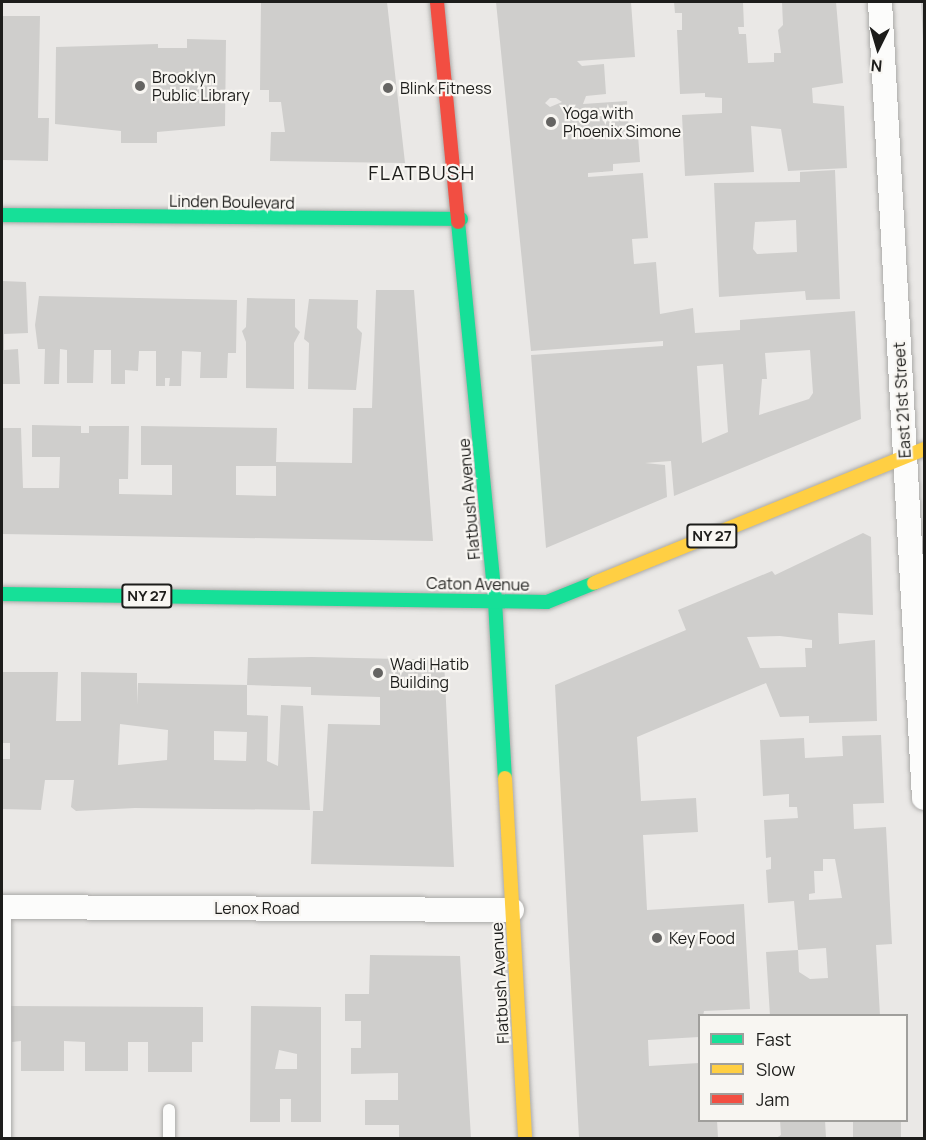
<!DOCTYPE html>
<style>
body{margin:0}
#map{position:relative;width:926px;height:1140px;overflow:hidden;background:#eae8e6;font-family:Manrope,sans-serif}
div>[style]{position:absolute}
.building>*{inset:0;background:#cfcecc;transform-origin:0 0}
.roads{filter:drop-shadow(0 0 2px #abaaa8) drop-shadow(0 0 2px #abaaa8)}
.lane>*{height:12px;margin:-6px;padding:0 6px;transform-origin:6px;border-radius:6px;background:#fcfcfb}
.street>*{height:24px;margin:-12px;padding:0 12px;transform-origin:12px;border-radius:12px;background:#fcfcfb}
.fast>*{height:14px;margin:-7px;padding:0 7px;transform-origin:7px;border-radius:7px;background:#16e098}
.slow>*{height:14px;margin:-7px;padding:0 7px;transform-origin:7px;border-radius:7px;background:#ffcf43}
.jam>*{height:14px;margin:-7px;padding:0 7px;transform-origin:7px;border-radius:7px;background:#f24e42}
.dots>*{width:16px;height:16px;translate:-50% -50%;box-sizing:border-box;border:3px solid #f8f6f2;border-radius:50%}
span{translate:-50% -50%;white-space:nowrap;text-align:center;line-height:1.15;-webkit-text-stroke:4.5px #f8f6f2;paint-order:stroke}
.shield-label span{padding:2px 4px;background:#f8f6f2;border:2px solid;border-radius:4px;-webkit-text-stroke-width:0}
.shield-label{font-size:15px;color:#1d1d1b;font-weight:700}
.poi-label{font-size:16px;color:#1d1d1b}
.left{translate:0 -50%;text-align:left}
.street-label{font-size:16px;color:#1d1d1b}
.quarter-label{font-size:20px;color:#1d1d1b;letter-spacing:1.5px}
.frame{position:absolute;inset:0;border:3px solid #1d1d1b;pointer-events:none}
.legend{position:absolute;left:698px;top:1014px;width:210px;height:108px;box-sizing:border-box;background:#f8f6f2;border:2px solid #a09f9c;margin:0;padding:8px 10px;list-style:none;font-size:18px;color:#1d1d1b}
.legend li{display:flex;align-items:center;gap:12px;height:30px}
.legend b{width:30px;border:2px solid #a09f9c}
.north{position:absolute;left:848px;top:18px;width:60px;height:60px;-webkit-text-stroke:4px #f8f6f2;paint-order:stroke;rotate:185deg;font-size:16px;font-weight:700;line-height:24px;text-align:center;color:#1d1d1b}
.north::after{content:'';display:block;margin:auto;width:21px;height:27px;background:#1d1d1b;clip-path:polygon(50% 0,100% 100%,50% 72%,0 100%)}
</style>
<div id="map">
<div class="building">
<i style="clip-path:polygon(261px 2px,387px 2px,405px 163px,270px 161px,271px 132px,285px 132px,281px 102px,269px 102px,269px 90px,260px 90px)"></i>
<i style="clip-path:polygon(evenodd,496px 2px,631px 2px,635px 57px,577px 61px,582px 66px,604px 64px,606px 94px,586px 96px,583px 104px,627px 101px,629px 135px,638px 135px,640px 162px,613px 164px,613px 171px,588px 173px,588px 177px,643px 173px,648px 238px,632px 239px,634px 264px,656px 262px,660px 314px,693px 308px,695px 333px,740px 330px,740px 320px,855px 311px,861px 419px,674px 496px,671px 461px,645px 463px,665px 465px,667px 497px,546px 548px,531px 355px,663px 346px,663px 341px,531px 351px,496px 2px,550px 98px,556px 98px,562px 102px,550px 107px,545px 103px,550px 98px,496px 2px,810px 350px,813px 393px,809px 399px,759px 415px,762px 379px,767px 379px,765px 353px,810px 350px,496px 2px,723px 364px,728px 432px,702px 443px,697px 366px,723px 364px)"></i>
<i style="clip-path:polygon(674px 2px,743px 2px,744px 27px,738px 27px,739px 34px,746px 34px,748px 63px,774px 62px,774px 53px,781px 53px,778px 30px,783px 25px,782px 2px,836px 2px,843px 83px,812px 88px,813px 103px,844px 106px,847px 168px,788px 171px,781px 129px,751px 126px,754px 172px,685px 176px,682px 115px,722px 113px,722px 98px,705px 97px,705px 93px,680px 94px,677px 30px,682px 30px,682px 13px,675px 13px)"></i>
<i style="clip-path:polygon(921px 2px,924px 2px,924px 40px,923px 40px)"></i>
<i style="clip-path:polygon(2px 16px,40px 16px,38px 118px,49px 118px,48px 161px,2px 160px)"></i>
<i style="clip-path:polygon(187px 39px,226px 40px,225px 126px,157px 132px,157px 143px,121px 143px,121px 131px,55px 124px,56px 47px,158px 44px,158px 48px,187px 48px)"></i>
<i style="clip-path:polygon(evenodd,835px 170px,840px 299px,806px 300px,805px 291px,719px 297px,714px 183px,800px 182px,800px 172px,835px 170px,796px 220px,797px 252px,757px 254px,753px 249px,755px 222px,796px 220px)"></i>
<i style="clip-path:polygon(2px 281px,26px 282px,28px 333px,4px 334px,4px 350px,18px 349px,20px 384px,2px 384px)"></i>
<i style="clip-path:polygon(evenodd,376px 290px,414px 290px,433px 541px,2px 534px,2px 428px,21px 428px,23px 488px,59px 488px,60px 457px,32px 457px,32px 425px,81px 426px,81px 433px,89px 433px,89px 426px,129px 426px,128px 479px,119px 479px,119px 494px,172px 495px,172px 465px,141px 465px,141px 426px,277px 428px,276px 462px,352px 463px,353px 408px,372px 408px,376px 290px,236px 466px,276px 466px,276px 496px,236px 495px,236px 466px)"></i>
<i style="clip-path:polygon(39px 296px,237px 300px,236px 353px,228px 353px,227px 378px,200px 378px,201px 352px,182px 351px,181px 386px,169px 386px,170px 378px,165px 378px,165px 386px,156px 386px,156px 351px,139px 351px,138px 371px,125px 370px,125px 384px,111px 384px,111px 350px,94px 350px,93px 383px,67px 383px,67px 350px,60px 349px,59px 384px,44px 384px,45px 349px,38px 349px,35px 325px)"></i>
<i style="clip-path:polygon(247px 298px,295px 299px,295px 327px,300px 332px,294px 343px,294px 389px,246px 388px,246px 342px,242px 331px,246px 327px)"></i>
<i style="clip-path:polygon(309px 299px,358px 300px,357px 328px,362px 333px,356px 390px,308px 389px,309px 343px,304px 339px)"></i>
<i style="clip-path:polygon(evenodd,863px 533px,871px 537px,873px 615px,838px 613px,839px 644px,875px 640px,877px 721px,809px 723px,809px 716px,780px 717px,766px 683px,637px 737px,641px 801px,696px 798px,698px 832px,643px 835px,647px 910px,744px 904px,750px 1009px,704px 1011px,699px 1037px,648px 1040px,649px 1066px,699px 1063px,699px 1120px,717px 1120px,718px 1138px,579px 1138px,555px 685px,686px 630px,678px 610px,772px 571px,775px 575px,863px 533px,780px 636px,812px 640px,812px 648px,805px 648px,806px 667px,760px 668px,747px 637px,780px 636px)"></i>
<i style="clip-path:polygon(evenodd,312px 657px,444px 660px,454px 867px,311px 864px,313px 811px,323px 811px,328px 724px,380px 725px,380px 697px,311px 695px,311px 687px,247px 685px,247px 715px,268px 716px,267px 761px,278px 766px,281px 705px,303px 706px,310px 810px,135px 808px,76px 811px,71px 807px,74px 780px,45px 780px,41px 810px,2px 809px,2px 759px,10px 759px,10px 743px,2px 743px,2px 672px,58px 672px,56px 721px,81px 721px,81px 672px,137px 673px,137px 705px,138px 683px,247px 685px,248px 658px,312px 657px,120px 724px,168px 730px,167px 760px,118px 765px,120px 724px,312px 657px,214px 731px,247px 732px,246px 761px,214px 760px,214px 731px)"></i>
<i style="clip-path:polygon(evenodd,881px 735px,884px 803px,853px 804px,854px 829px,886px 827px,892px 944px,876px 945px,880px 1016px,770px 1016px,766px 952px,798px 950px,799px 972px,810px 979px,828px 978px,826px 948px,798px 950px,794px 901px,768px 903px,766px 870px,771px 869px,771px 857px,766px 858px,764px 820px,798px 818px,797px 807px,789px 807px,789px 794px,763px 796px,760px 740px,804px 738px,805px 758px,843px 756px,842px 736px,881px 735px,823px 859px,835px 859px,842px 898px,809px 900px,809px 894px,815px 893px,814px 871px,823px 871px,823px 859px)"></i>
<i style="clip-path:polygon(370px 955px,460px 956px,471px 1138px,399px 1138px,399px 1125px,365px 1125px,365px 1100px,398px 1100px,398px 1073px,351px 1074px,351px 1048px,361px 1048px,361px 1021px,345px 1021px,345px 994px,369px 994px)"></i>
<i style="clip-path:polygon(11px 1006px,203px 1007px,203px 1042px,192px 1042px,192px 1072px,148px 1072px,148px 1042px,128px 1042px,128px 1071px,85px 1071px,85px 1042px,64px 1041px,64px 1071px,21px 1071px,21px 1041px,12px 1042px)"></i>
<i style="clip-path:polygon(evenodd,251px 1006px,321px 1007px,321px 1122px,291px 1122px,291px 1099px,280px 1099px,280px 1122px,250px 1122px,251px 1006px,279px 1050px,297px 1054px,297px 1069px,275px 1069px,279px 1050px)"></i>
<i style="clip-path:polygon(780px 1120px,825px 1120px,826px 1138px,776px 1138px,781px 1135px)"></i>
<i style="left:853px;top:1120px;width:48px;height:18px"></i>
</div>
<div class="roads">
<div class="lane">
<i style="left:5px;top:1138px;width:231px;rotate:-90deg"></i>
<i style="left:169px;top:1138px;width:28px;rotate:-90deg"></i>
</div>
<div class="street">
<i style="left:880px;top:2px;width:797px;rotate:86.84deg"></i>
<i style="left:2px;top:907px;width:510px;rotate:0.34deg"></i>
</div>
<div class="fast">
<i style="left:2px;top:215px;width:459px;rotate:0.5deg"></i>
<i style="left:458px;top:222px;width:381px;rotate:84.4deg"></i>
<i style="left:495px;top:601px;width:177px;rotate:86.8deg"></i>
<i style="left:2px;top:594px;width:545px;rotate:0.84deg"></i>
<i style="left:547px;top:602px;width:51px;rotate:-22deg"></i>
</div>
<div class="slow">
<i style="left:594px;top:583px;width:356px;rotate:-22.1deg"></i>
<i style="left:505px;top:778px;width:361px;rotate:86.8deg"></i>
</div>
<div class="jam">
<i style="left:437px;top:2px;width:221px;rotate:84.5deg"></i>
</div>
</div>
<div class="dots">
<i style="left:140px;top:86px;background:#656462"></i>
<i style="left:388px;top:88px;background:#656462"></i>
<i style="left:551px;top:122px;background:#656462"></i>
<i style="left:378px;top:673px;background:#656462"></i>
<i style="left:657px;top:938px;background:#656462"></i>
</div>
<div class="shield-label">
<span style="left:712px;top:536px">NY 27</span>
<span style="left:147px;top:596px">NY 27</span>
</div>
<div class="poi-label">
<span class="left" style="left:152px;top:86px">Brooklyn<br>Public Library</span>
<span class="left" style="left:400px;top:88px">Blink Fitness</span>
<span class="left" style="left:563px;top:122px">Yoga with<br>Phoenix Simone</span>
<span class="left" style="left:390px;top:673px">Wadi Hatib<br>Building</span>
<span class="left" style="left:669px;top:938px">Key Food</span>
</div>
<div class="street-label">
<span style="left:232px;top:202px;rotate:1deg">Linden Boulevard</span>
<span style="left:902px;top:400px;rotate:-93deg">East 21st Street</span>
<span style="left:469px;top:499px;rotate:-95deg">Flatbush Avenue</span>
<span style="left:478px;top:584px;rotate:1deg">Caton Avenue</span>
<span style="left:257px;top:908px">Lenox Road</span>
<span style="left:500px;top:983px;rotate:-93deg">Flatbush Avenue</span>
</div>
<div class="quarter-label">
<span style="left:422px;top:172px">FLATBUSH</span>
</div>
<div class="frame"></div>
<ul class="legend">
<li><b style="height:8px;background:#16e098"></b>Fast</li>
<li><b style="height:8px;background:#ffcf43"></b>Slow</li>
<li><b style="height:8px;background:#f24e42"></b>Jam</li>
</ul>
<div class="north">N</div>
</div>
